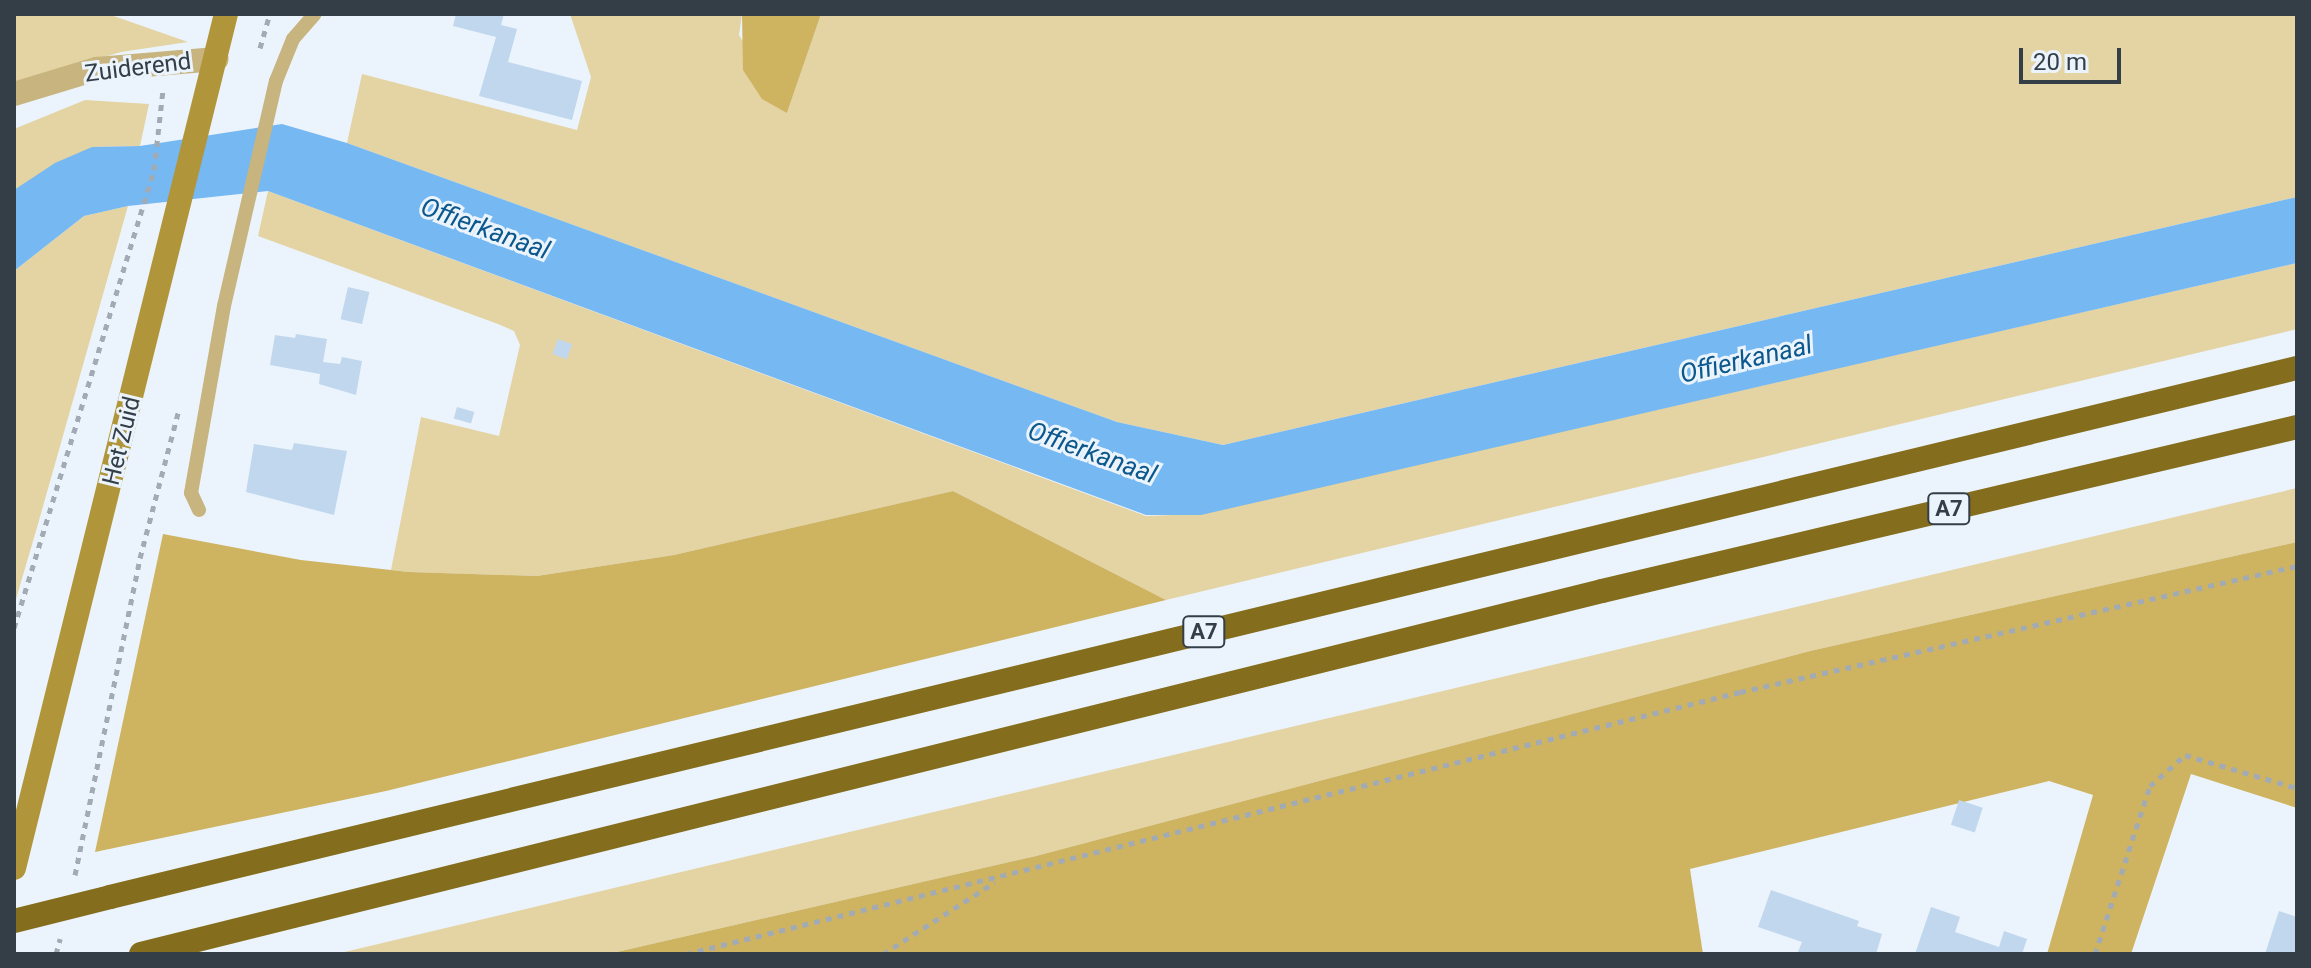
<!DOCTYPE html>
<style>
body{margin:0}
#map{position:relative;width:2311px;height:968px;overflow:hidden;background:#ebf4fd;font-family:Roboto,sans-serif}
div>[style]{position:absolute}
.green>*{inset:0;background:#e4d3a3}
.forest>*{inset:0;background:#ceb361}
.water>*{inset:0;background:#76b8f1}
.building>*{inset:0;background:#c0d7ed;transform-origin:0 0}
.path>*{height:5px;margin-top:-2.5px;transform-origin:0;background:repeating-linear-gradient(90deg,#a2abb4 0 6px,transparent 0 12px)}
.lane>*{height:14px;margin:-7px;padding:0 7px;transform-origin:7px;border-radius:7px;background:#c7b47e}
.street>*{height:24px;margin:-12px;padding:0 12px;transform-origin:12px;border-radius:12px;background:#c7b47e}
.secondary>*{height:24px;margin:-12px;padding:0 12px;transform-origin:12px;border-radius:12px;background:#b1953a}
.highway>*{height:24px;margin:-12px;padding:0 12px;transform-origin:12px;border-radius:12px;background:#846d1c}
.highway-bridge>*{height:24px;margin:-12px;padding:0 12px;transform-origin:12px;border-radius:12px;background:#846d1c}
span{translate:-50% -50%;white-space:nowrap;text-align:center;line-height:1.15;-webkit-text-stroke:6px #ebf4fd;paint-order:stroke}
.shield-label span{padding:2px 6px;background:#ebf4fd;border:2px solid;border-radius:6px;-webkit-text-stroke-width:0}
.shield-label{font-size:22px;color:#343e47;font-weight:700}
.street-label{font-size:24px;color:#343e47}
.water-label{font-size:26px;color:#0c588d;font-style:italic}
.frame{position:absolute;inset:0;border:16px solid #343e47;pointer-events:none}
.scale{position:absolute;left:2019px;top:48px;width:102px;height:36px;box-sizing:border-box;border:4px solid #343e47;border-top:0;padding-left:10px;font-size:24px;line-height:28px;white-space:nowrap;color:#343e47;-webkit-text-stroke:6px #ebf4fd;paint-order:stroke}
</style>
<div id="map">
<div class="green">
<i style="clip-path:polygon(14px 14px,108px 14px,188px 42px,121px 52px,14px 84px)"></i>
<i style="clip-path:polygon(570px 14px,742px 14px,739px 35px,787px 113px,821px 14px,2297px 14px,2297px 197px,1223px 445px,1117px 422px,347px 143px,362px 74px,577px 130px,591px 77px)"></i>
<i style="clip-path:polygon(85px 100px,149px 104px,140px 146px,92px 147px,14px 190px,14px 129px)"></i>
<i style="clip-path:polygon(268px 191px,1146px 516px,1201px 514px,2297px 263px,2297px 329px,1166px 600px,953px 491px,674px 555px,537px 576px,409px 572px,391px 570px,421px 417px,499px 436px,520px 345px,514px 331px,498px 324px,258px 236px)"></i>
<i style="clip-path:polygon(128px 206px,38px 524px,14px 606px,14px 271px,84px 216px)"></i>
<i style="clip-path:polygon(2297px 488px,2297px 542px,1810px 651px,1036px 856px,608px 954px,336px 954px)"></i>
</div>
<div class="forest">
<i style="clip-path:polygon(742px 14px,821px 14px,787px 113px,762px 99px,743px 70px)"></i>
<i style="clip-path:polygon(953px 491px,1166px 600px,386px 791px,95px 852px,163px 534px,301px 560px,409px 572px,537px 576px,674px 555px)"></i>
<i style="clip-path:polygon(2297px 542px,2297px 808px,2191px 774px,2131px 954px,2047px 954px,2093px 795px,2049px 781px,1690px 869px,1703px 954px,608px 954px,1036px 856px,1810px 651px)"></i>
</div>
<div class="water">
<i style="clip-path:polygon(282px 124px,347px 143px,1117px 422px,1223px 445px,2297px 197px,2297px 263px,1201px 515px,1146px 515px,268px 191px,128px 206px,84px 216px,14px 271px,14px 190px,55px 163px,92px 147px,140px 146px)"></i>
</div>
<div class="building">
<i style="clip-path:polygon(456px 14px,504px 14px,501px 25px,517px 29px,508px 62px,582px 81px,572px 120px,479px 96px,496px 37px,453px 26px)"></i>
<i style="left:348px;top:287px;width:22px;height:33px;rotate:13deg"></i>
<i style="clip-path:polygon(296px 334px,327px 339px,323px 362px,340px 364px,342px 357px,362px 361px,356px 395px,319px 384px,320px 374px,270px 365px,275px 335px,295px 338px)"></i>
<i style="left:558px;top:339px;width:15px;height:16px;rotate:20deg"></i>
<i style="left:457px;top:407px;width:18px;height:12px;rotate:16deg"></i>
<i style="clip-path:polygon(294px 443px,347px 451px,334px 515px,246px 492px,254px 444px,292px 450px)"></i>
<i style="left:1959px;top:800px;width:25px;height:26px;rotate:18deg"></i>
<i style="clip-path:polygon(1771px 890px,1859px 921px,1857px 926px,1882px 934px,1876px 954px,1797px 954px,1802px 942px,1758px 927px)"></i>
<i style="clip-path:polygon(1931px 907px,1960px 917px,1955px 932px,1999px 947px,2004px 931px,2027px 939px,2022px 954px,1915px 954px)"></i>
<i style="clip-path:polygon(2279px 911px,2297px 917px,2297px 954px,2265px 954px)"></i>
</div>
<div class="path">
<i style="left:260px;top:48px;width:35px;rotate:-74deg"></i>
<i style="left:14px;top:628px;width:479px;rotate:-73deg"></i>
<i style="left:154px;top:170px;width:81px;rotate:-83.6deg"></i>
<i style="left:75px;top:875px;width:324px;rotate:-78.4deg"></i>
<i style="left:140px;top:558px;width:150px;rotate:-75.3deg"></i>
<i style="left:56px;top:954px;width:16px;rotate:-75deg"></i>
<i style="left:686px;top:954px;width:1086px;rotate:-13.96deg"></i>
<i style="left:1740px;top:692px;width:571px;rotate:-12.75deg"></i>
<i style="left:883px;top:954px;width:133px;rotate:-32.7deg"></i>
<i style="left:2095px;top:954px;width:177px;rotate:-71.9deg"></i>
<i style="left:2150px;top:786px;width:47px;rotate:-41.5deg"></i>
<i style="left:2185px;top:755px;width:117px;rotate:16.4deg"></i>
</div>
<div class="lane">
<i style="left:199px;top:510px;width:19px;rotate:-115deg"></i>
<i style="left:191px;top:493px;width:190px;rotate:-80deg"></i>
<i style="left:224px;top:306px;width:231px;rotate:-77deg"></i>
<i style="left:276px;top:81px;width:45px;rotate:-68deg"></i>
<i style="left:293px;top:39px;width:33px;rotate:-49deg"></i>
</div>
<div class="street">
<i style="left:14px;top:94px;width:87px;rotate:-16.8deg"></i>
<i style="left:97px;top:69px;width:120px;rotate:-4.8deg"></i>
</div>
<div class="secondary">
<i style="left:14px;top:868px;width:880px;rotate:-76.06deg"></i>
</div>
<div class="highway">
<i style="left:110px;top:897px;width:2250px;rotate:-13.6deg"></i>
<i style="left:141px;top:954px;width:1505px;rotate:-13.95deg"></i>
<i style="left:1602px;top:591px;width:714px;rotate:-13.28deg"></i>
</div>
<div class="highway-bridge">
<i style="left:14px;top:921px;width:99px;rotate:-14deg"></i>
</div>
<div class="shield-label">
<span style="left:1949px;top:509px">A7</span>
<span style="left:1204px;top:632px">A7</span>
</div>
<div class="street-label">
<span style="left:138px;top:68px;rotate:-7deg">Zuiderend</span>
<span style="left:122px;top:441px;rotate:-76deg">Het Zuid</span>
</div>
<div class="water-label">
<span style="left:485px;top:229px;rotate:20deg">Offierkanaal</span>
<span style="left:1746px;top:360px;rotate:-13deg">Offierkanaal</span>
<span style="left:1092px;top:453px;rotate:20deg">Offierkanaal</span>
</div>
<div class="frame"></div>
<div class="scale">20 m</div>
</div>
